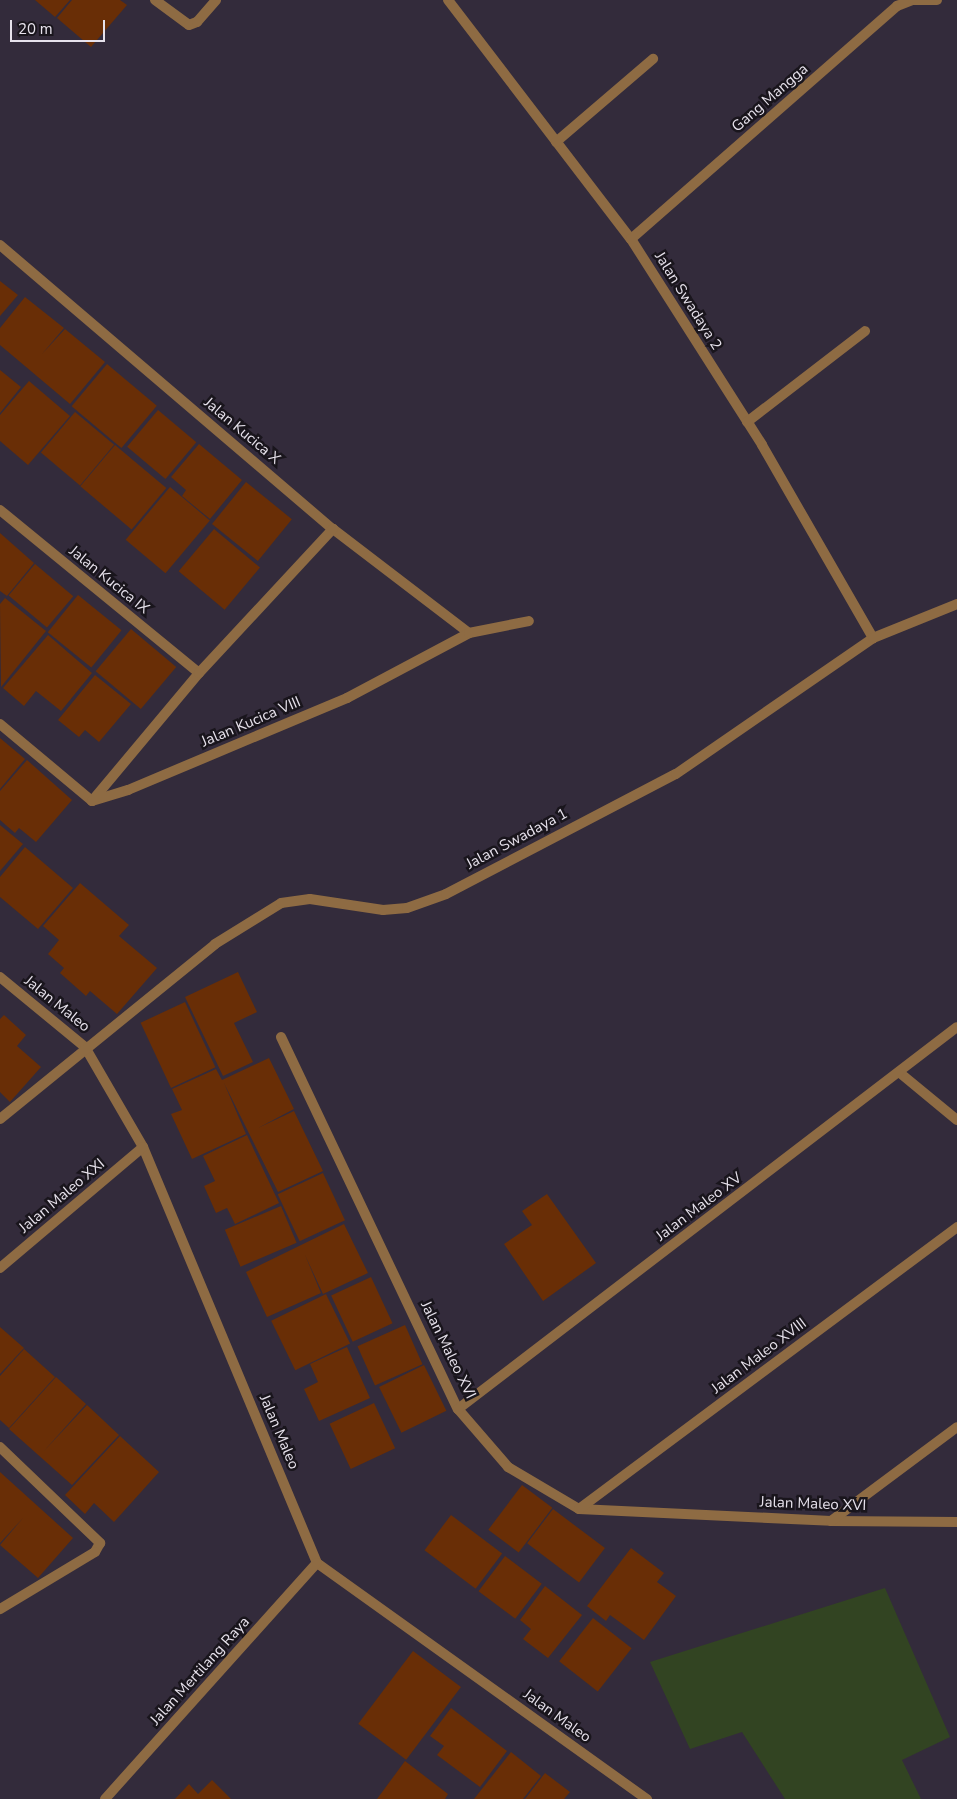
<!DOCTYPE html>
<style>
body{margin:0}
#map{position:relative;width:957px;height:1799px;overflow:hidden;background:#332b3b;font-family:"Nunito Sans",sans-serif}
div>[style]{position:absolute}
.green>*{inset:0;background:#324422}
.building>*{inset:0;background:#692e06;transform-origin:0 0}
.street>*{height:10px;margin:-5px;padding:0 5px;transform-origin:5px;border-radius:5px;background:#8e6b43}
span{translate:-50% -50%;white-space:nowrap;text-align:center;line-height:1.15;-webkit-text-stroke:5px #19151c;paint-order:stroke}
.street-label{font-size:15px;color:#e7e2ec}
.scale{position:absolute;left:10px;top:20px;width:95px;height:22px;box-sizing:border-box;border:2px solid #e7e2ec;border-top:0;padding-left:6px;font-size:15px;line-height:18px;white-space:nowrap;color:#e7e2ec;-webkit-text-stroke:4px #19151c;paint-order:stroke}
</style>
<div id="map">
<div class="green">
<i style="clip-path:polygon(885px 1588px,950px 1737px,902px 1760px,921px 1799px,785px 1799px,742px 1732px,690px 1749px,650px 1662px)"></i>
</div>
<div class="building">
<i style="clip-path:polygon(35px 0,70px 0,55px 17px)"></i>
<i style="clip-path:polygon(72px 0,120px 0,127px 5px,91px 47px,57px 18px)"></i>
<i style="clip-path:polygon(0 281px,18px 295px,0 316px)"></i>
<i style="clip-path:polygon(25px 297px,64px 328px,42px 354px,65px 329px,105px 362px,70px 404px,0 345px,0 328px)"></i>
<i style="left:107px;top:364px;width:65px;height:55px;rotate:40deg"></i>
<i style="clip-path:polygon(0 370px,21px 387px,0 413px)"></i>
<i style="clip-path:polygon(29px 381px,70px 416px,28px 465px,0 441px,0 415px)"></i>
<i style="left:158px;top:410px;width:50px;height:48px;rotate:40deg"></i>
<i style="left:75px;top:412px;width:51px;height:53px;rotate:40deg"></i>
<i style="clip-path:polygon(199px 444px,242px 480px,210px 519px,182px 496px,186px 490px,171px 477px)"></i>
<i style="left:115px;top:445px;width:67px;height:54px;rotate:40deg"></i>
<i style="left:246px;top:482px;width:59px;height:54px;rotate:39deg"></i>
<i style="left:170px;top:487px;width:52px;height:69px;rotate:40deg"></i>
<i style="left:214px;top:529px;width:60px;height:55px;rotate:40deg"></i>
<i style="clip-path:polygon(0 533px,34px 563px,7px 596px,0 591px)"></i>
<i style="left:35px;top:564px;width:50px;height:41px;rotate:40deg"></i>
<i style="left:78px;top:595px;width:56px;height:48px;rotate:39deg"></i>
<i style="clip-path:polygon(5px 598px,46px 631px,1px 687px,0 604px)"></i>
<i style="left:131px;top:629px;width:59px;height:55px;rotate:40deg"></i>
<i style="clip-path:polygon(48px 635px,92px 673px,61px 711px,36px 691px,24px 706px,3px 688px)"></i>
<i style="clip-path:polygon(95px 675px,131px 704px,99px 742px,85px 730px,79px 737px,58px 720px)"></i>
<i style="clip-path:polygon(0 738px,25px 759px,0 789px)"></i>
<i style="clip-path:polygon(27px 760px,72px 800px,36px 842px,19px 828px,15px 833px,0 820px,0 791px)"></i>
<i style="clip-path:polygon(0 825px,23px 844px,0 871px)"></i>
<i style="clip-path:polygon(25px 847px,73px 888px,38px 929px,0 897px,0 877px)"></i>
<i style="clip-path:polygon(80px 883px,129px 925px,119px 936px,157px 968px,117px 1014px,90px 991px,86px 996px,60px 973px,64px 968px,48px 954px,59px 940px,43px 926px)"></i>
<i style="clip-path:polygon(238px 972px,257px 1012px,234px 1023px,253px 1062px,223px 1076px,185px 997px)"></i>
<i style="left:185px;top:1002px;width:72px;height:49px;rotate:65deg"></i>
<i style="clip-path:polygon(4px 1015px,26px 1035px,17px 1046px,41px 1067px,10px 1102px,0 1092px,0 1019px)"></i>
<i style="clip-path:polygon(269px 1058px,294px 1109px,258px 1128px,294px 1111px,323px 1171px,278px 1192px,224px 1083px,246px 1134px,192px 1159px,171px 1114px,182px 1110px,172px 1089px,216px 1069px,222px 1080px)"></i>
<i style="clip-path:polygon(247px 1135px,279px 1203px,235px 1224px,227px 1208px,216px 1213px,204px 1186px,215px 1181px,203px 1156px)"></i>
<i style="left:323px;top:1173px;width:52px;height:50px;rotate:65deg"></i>
<i style="clip-path:polygon(547px 1194px,596px 1263px,543px 1301px,504px 1244px,532px 1225px,522px 1211px)"></i>
<i style="left:281px;top:1206px;width:40px;height:61px;rotate:67deg"></i>
<i style="clip-path:polygon(344px 1224px,368px 1273px,323px 1294px,305px 1255px,321px 1293px,267px 1317px,246px 1272px)"></i>
<i style="left:371px;top:1277px;width:51px;height:44px;rotate:65deg"></i>
<i style="left:326px;top:1294px;width:55px;height:61px;rotate:64deg"></i>
<i style="left:405px;top:1325px;width:43px;height:52px;rotate:66deg"></i>
<i style="clip-path:polygon(0 1327px,24px 1348px,0 1374px)"></i>
<i style="clip-path:polygon(347px 1347px,370px 1398px,319px 1421px,304px 1389px,318px 1382px,310px 1364px)"></i>
<i style="clip-path:polygon(24px 1349px,55px 1377px,9px 1428px,0 1420px,0 1376px)"></i>
<i style="left:424px;top:1365px;width:51px;height:50px;rotate:64deg"></i>
<i style="clip-path:polygon(56px 1377px,86px 1404px,43px 1452px,87px 1405px,119px 1435px,72px 1485px,9px 1429px)"></i>
<i style="left:374px;top:1403px;width:50px;height:49px;rotate:65deg"></i>
<i style="clip-path:polygon(120px 1436px,159px 1472px,114px 1522px,94px 1503px,85px 1514px,65px 1495px)"></i>
<i style="clip-path:polygon(0 1472px,73px 1538px,38px 1578px,0 1545px,23px 1518px,0 1543px)"></i>
<i style="left:522px;top:1485px;width:38px;height:56px;rotate:37deg"></i>
<i style="left:553px;top:1509px;width:65px;height:43px;rotate:37deg"></i>
<i style="left:451px;top:1515px;width:64px;height:44px;rotate:37deg"></i>
<i style="clip-path:polygon(631px 1548px,664px 1573px,657px 1582px,676px 1596px,644px 1640px,610px 1615px,606px 1621px,587px 1606px)"></i>
<i style="left:505px;top:1556px;width:46px;height:44px;rotate:37deg"></i>
<i style="clip-path:polygon(545px 1586px,582px 1615px,548px 1658px,523px 1639px,531px 1629px,520px 1620px)"></i>
<i style="left:593px;top:1618px;width:49px;height:55px;rotate:38deg"></i>
<i style="left:413px;top:1651px;width:60px;height:91px;rotate:37deg"></i>
<i style="clip-path:polygon(451px 1708px,507px 1751px,480px 1787px,437px 1755px,444px 1746px,430px 1736px)"></i>
<i style="clip-path:polygon(511px 1752px,541px 1776px,523px 1799px,474px 1799px)"></i>
<i style="clip-path:polygon(405px 1761px,448px 1794px,445px 1799px,377px 1799px)"></i>
<i style="clip-path:polygon(545px 1773px,570px 1792px,564px 1799px,525px 1799px)"></i>
<i style="clip-path:polygon(212px 1780px,231px 1799px,175px 1799px,189px 1784px,198px 1794px)"></i>
</div>
<div class="street">
<i style="left:155px;top:0;width:42px;rotate:36.3deg"></i>
<i style="left:189px;top:25px;width:9px;rotate:-21deg"></i>
<i style="left:197px;top:22px;width:29px;rotate:-49deg"></i>
<i style="left:448px;top:0;width:301px;rotate:52.6deg"></i>
<i style="left:631px;top:239px;width:244px;rotate:57.5deg"></i>
<i style="left:762px;top:445px;width:223px;rotate:60.1deg"></i>
<i style="left:556px;top:142px;width:128px;rotate:-40.6deg"></i>
<i style="left:631px;top:239px;width:354px;rotate:-41.2deg"></i>
<i style="left:897px;top:6px;width:17px;rotate:-21deg"></i>
<i style="left:913px;top:0;width:24px"></i>
<i style="left:0;top:245px;width:438px;rotate:40.5deg"></i>
<i style="left:333px;top:529px;width:171px;rotate:37.4deg"></i>
<i style="left:747px;top:422px;width:149px;rotate:-37.6deg"></i>
<i style="left:0;top:510px;width:257px;rotate:39.3deg"></i>
<i style="left:0;top:724px;width:120px;rotate:39.9deg"></i>
<i style="left:92px;top:801px;width:38px;rotate:-17deg"></i>
<i style="left:128px;top:790px;width:238px;rotate:-22.8deg"></i>
<i style="left:347px;top:698px;width:138px;rotate:-28deg"></i>
<i style="left:469px;top:633px;width:61px;rotate:-11.3deg"></i>
<i style="left:92px;top:801px;width:167px;rotate:-50.1deg"></i>
<i style="left:199px;top:673px;width:197px;rotate:-47.1deg"></i>
<i style="left:0;top:977px;width:110px;rotate:39.5deg"></i>
<i style="left:85px;top:1047px;width:116px;rotate:59.9deg"></i>
<i style="left:143px;top:1147px;width:451px;rotate:67.3deg"></i>
<i style="left:317px;top:1563px;width:406px;rotate:35.6deg"></i>
<i style="left:281px;top:1037px;width:412px;rotate:64.6deg"></i>
<i style="left:458px;top:1409px;width:77px;rotate:49.2deg"></i>
<i style="left:508px;top:1467px;width:82px;rotate:30.6deg"></i>
<i style="left:579px;top:1509px;width:252px;rotate:2.7deg"></i>
<i style="left:831px;top:1521px;width:126px;rotate:0.5deg"></i>
<i style="left:900px;top:1073px;width:74px;rotate:39.5deg"></i>
<i style="left:0;top:1119px;width:277px;rotate:-39.1deg"></i>
<i style="left:215px;top:944px;width:78px;rotate:-31.8deg"></i>
<i style="left:281px;top:903px;width:29px;rotate:-8deg"></i>
<i style="left:310px;top:899px;width:74px;rotate:8.6deg"></i>
<i style="left:383px;top:910px;width:24px;rotate:-5deg"></i>
<i style="left:407px;top:908px;width:41px;rotate:-19.7deg"></i>
<i style="left:446px;top:894px;width:259px;rotate:-27.6deg"></i>
<i style="left:676px;top:774px;width:239px;rotate:-34.6deg"></i>
<i style="left:873px;top:638px;width:91px;rotate:-22deg"></i>
<i style="left:0;top:1268px;width:187px;rotate:-40.2deg"></i>
<i style="left:458px;top:1409px;width:628px;rotate:-37.44deg"></i>
<i style="left:0;top:1447px;width:139px;rotate:43.8deg"></i>
<i style="left:100px;top:1543px;width:10px;rotate:119deg"></i>
<i style="left:95px;top:1552px;width:111px;rotate:149deg"></i>
<i style="left:579px;top:1509px;width:472px;rotate:-36.7deg"></i>
<i style="left:831px;top:1521px;width:157px;rotate:-36.7deg"></i>
<i style="left:105px;top:1799px;width:317px;rotate:-48.1deg"></i>
</div>
<div class="street-label">
<span style="left:770px;top:98px;rotate:-41deg">Gang Mangga</span>
<span style="left:688px;top:301px;rotate:58deg">Jalan Swadaya 2</span>
<span style="left:242px;top:431px;rotate:40deg">Jalan Kucica X</span>
<span style="left:109px;top:580px;rotate:39deg">Jalan Kucica IX</span>
<span style="left:251px;top:722px;rotate:-23deg">Jalan Kucica VIII</span>
<span style="left:517px;top:839px;rotate:-28deg">Jalan Swadaya 1</span>
<span style="left:57px;top:1004px;rotate:39deg">Jalan Maleo</span>
<span style="left:62px;top:1196px;rotate:-40deg">Jalan Maleo XXI</span>
<span style="left:699px;top:1207px;rotate:-37deg">Jalan Maleo XV</span>
<span style="left:448px;top:1350px;rotate:64deg">Jalan Maleo XVI</span>
<span style="left:759px;top:1356px;rotate:-37deg">Jalan Maleo XVIII</span>
<span style="left:279px;top:1432px;rotate:67deg">Jalan Maleo</span>
<span style="left:813px;top:1504px;rotate:2deg">Jalan Maleo XVI</span>
<span style="left:200px;top:1671px;rotate:-48deg">Jalan Mertilang Raya</span>
<span style="left:557px;top:1716px;rotate:36deg">Jalan Maleo</span>
</div>
<div class="scale">20 m</div>
</div>
